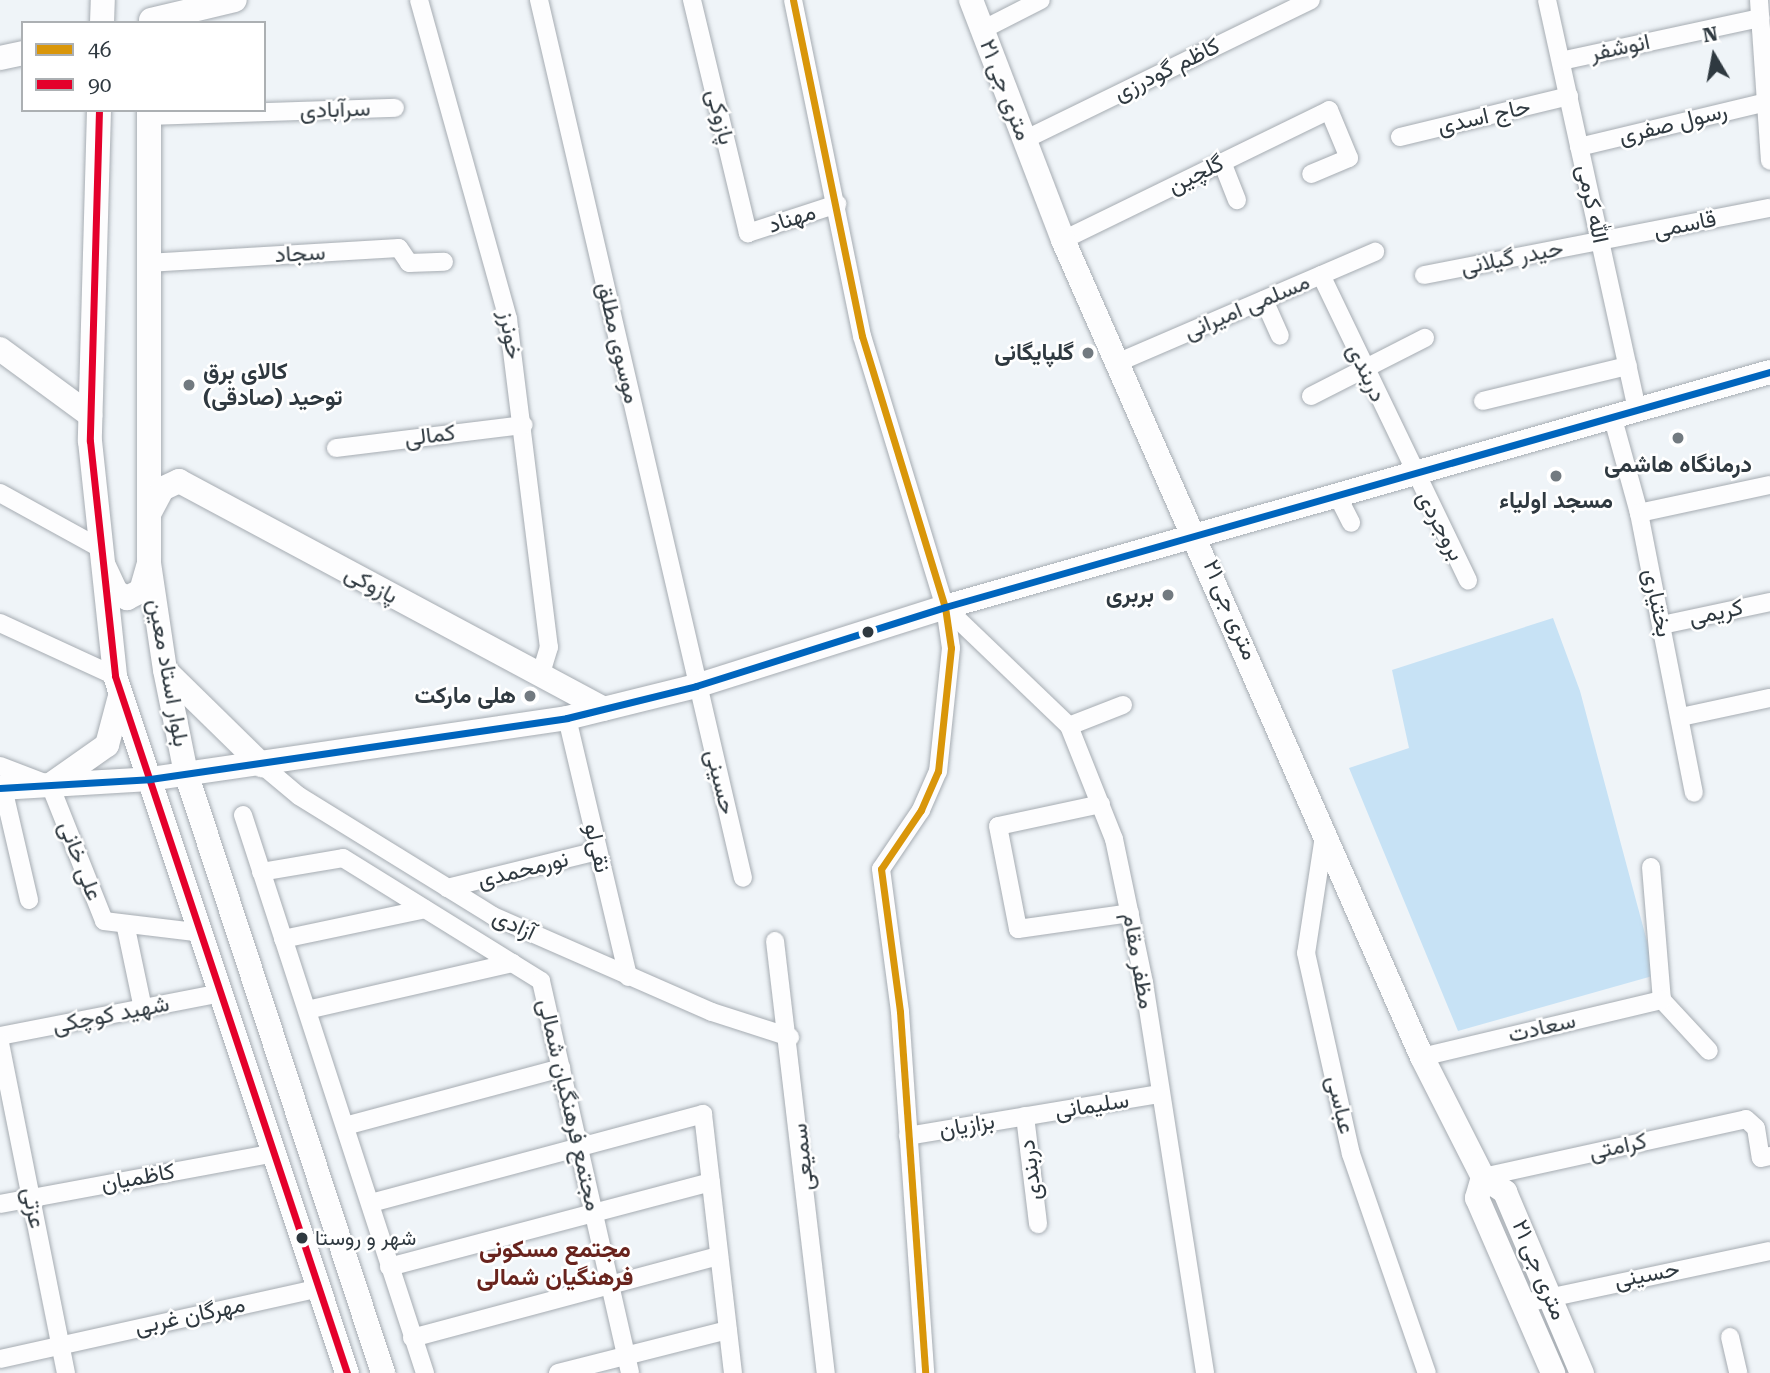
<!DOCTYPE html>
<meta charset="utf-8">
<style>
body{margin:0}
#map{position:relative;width:1770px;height:1373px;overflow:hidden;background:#eff4f8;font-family:"Roboto Serif",Vazirmatn,serif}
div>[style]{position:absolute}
.green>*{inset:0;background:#c7e2f5}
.roads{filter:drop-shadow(0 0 2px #a6acb2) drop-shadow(0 0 2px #a6acb2)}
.street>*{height:18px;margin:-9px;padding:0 9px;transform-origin:9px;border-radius:9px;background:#fdfdfe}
.secondary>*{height:24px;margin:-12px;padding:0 12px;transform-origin:12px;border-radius:12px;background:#fdfdfe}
.bus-1>*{height:7px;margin:-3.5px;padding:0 3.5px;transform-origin:3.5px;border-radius:3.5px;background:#d9960a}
.bus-2>*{height:7px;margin:-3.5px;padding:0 3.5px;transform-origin:3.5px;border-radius:3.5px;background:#e4002b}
.bus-3>*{height:7px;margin:-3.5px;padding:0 3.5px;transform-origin:3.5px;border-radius:3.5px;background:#0065bd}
.dots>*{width:19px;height:19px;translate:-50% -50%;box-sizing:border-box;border:4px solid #fff;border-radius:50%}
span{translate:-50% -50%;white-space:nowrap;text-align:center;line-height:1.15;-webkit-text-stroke:5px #fff;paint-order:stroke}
.bus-label{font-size:21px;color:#2f3940}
.left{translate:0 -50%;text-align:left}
.street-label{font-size:23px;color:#2f3940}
.poi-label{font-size:23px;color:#2f3940;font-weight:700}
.right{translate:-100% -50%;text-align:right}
.neighbourhood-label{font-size:24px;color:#69241e;font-weight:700}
.legend{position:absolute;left:21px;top:21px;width:245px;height:91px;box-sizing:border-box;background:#fff;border:2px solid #acb0b3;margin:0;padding:9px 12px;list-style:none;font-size:21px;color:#2f3940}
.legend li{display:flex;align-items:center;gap:14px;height:35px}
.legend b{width:35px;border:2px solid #acb0b3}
.north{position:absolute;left:1679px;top:21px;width:70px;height:70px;-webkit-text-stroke:5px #fff;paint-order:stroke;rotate:350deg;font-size:19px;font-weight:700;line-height:28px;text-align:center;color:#2f3940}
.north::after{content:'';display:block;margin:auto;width:24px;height:32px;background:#2f3940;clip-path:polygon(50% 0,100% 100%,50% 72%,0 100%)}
</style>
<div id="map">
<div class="green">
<i style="clip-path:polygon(1553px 618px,1580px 691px,1656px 975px,1458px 1031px,1349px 768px,1409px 748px,1392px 670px)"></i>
</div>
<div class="roads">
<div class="street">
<i style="left:419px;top:0;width:331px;rotate:74.4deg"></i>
<i style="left:508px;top:319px;width:331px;rotate:82.9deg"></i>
<i style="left:549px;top:647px;width:21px;rotate:107deg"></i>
<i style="left:543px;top:667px;width:12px;rotate:156deg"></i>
<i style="left:539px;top:0;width:901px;rotate:76.92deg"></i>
<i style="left:692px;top:0;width:240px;rotate:76.5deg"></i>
<i style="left:748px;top:233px;width:94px;rotate:-18deg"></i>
<i style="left:793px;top:0;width:343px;rotate:78.4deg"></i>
<i style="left:862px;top:336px;width:283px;rotate:73deg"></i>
<i style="left:945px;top:607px;width:41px;rotate:81.7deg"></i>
<i style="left:951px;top:648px;width:124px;rotate:96deg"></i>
<i style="left:938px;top:771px;width:43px;rotate:113.6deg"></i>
<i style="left:921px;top:810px;width:71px;rotate:124.1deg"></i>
<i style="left:881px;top:869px;width:144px;rotate:82.4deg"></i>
<i style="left:900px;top:1012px;width:362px;rotate:86deg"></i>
<i style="left:1547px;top:0;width:418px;rotate:77.6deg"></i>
<i style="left:1759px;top:0;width:161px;rotate:86.1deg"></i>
<i style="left:982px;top:30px;width:66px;rotate:-27deg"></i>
<i style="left:1561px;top:61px;width:204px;rotate:-12.2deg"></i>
<i style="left:149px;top:116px;width:246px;rotate:-1.9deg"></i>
<i style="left:1400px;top:137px;width:174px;rotate:-13.6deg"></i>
<i style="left:1024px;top:140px;width:319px;rotate:-26deg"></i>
<i style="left:1579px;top:147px;width:192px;rotate:-13.5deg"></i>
<i style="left:1222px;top:162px;width:41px;rotate:68.5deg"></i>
<i style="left:1063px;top:240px;width:296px;rotate:-26deg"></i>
<i style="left:1329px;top:110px;width:52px;rotate:67.4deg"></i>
<i style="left:1349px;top:158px;width:41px;rotate:157.2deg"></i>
<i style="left:147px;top:263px;width:252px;rotate:-3.4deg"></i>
<i style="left:399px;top:248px;width:18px;rotate:56deg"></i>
<i style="left:409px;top:263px;width:35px;rotate:-2deg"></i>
<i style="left:1321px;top:275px;width:339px;rotate:64.3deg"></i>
<i style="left:1424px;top:275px;width:352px;rotate:-11deg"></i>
<i style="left:1264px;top:300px;width:39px;rotate:66deg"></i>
<i style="left:1119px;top:362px;width:279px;rotate:-23.3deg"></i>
<i style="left:1311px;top:396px;width:128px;rotate:-27deg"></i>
<i style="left:1483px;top:401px;width:149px;rotate:-13.6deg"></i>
<i style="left:1612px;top:415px;width:102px;rotate:74.6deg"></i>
<i style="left:1639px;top:513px;width:285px;rotate:78.9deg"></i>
<i style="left:336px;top:448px;width:189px;rotate:-7deg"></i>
<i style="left:0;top:493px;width:110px;rotate:28.9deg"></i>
<i style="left:1337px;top:495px;width:31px;rotate:63deg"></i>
<i style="left:1639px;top:513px;width:134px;rotate:-12.1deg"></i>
<i style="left:945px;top:607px;width:172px;rotate:43.8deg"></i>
<i style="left:1069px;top:726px;width:122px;rotate:68.3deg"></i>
<i style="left:1114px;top:839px;width:147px;rotate:78.2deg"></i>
<i style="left:1144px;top:983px;width:395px;rotate:81.1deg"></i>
<i style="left:0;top:623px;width:127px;rotate:24.7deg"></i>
<i style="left:1662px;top:625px;width:110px;rotate:-12deg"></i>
<i style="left:1681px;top:717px;width:91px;rotate:-12.1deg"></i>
<i style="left:567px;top:718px;width:266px;rotate:76.7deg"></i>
<i style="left:1069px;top:726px;width:58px;rotate:-21.3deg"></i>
<i style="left:262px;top:765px;width:48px;rotate:40deg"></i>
<i style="left:299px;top:796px;width:228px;rotate:31.7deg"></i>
<i style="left:493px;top:916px;width:239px;rotate:23.7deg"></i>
<i style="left:712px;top:1012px;width:82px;rotate:17.8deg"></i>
<i style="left:0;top:766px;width:53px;rotate:20.8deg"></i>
<i style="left:50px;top:785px;width:146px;rotate:68.3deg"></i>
<i style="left:104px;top:921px;width:100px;rotate:6.9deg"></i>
<i style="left:3px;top:788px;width:115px;rotate:76.9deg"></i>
<i style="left:1101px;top:804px;width:105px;rotate:167.9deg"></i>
<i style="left:998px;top:826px;width:105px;rotate:79deg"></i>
<i style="left:1018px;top:929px;width:113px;rotate:-8.1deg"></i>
<i style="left:243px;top:815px;width:587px;rotate:71.94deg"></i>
<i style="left:1324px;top:836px;width:118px;rotate:98.7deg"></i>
<i style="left:1306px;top:953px;width:206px;rotate:77.4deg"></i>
<i style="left:1351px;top:1154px;width:232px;rotate:70.9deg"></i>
<i style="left:1651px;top:867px;width:133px;rotate:85.3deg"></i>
<i style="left:1662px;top:1000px;width:69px;rotate:47.3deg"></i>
<i style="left:261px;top:872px;width:83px;rotate:-9.7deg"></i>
<i style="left:343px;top:858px;width:233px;rotate:31.8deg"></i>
<i style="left:541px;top:981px;width:402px;rotate:77.2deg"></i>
<i style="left:447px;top:888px;width:155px;rotate:-13.8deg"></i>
<i style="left:126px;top:928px;width:83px;rotate:78.1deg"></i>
<i style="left:283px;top:939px;width:145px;rotate:-11.9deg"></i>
<i style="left:775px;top:941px;width:435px;rotate:83.3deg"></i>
<i style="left:307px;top:1010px;width:211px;rotate:-12.9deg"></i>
<i style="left:0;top:1036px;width:226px;rotate:-11deg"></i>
<i style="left:0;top:1043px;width:337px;rotate:78.7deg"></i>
<i style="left:1422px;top:1057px;width:247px;rotate:-13.4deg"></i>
<i style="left:1025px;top:1116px;width:109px;rotate:83.1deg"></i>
<i style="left:345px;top:1126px;width:224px;rotate:-15deg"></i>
<i style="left:908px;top:1136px;width:254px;rotate:-9.5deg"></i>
<i style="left:1483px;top:1177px;width:269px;rotate:-12.4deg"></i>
<i style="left:1746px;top:1119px;width:13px;rotate:42deg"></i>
<i style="left:1756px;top:1128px;width:30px;rotate:81deg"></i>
<i style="left:1761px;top:1158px;width:9px;rotate:-13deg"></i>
<i style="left:371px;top:1203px;width:344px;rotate:-15deg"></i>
<i style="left:703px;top:1114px;width:261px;rotate:83.4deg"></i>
<i style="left:0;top:1204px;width:281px;rotate:-10.5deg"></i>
<i style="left:389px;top:1267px;width:333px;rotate:-14.8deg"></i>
<i style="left:1525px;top:1303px;width:250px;rotate:-12deg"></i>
<i style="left:1730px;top:1337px;width:37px;rotate:77deg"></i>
<i style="left:412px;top:1338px;width:318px;rotate:-15deg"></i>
<i style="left:0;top:1359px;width:327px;rotate:-12.5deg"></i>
<i style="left:558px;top:1373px;width:175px;rotate:-14.2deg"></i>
</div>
<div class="secondary">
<i style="left:971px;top:0;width:257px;rotate:69deg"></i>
<i style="left:1063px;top:240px;width:892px;rotate:66.28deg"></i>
<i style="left:1422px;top:1057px;width:135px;rotate:63.1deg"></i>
<i style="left:1483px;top:1177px;width:27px;rotate:34deg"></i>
<i style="left:1505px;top:1192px;width:197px;rotate:67deg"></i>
<i style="left:151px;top:20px;width:86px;rotate:-13.4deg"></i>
<i style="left:102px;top:23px;width:23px;rotate:-88deg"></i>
<i style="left:0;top:58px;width:24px;rotate:-12deg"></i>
<i style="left:99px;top:110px;width:331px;rotate:91.6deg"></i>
<i style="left:90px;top:441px;width:236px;rotate:83.9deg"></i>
<i style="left:115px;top:676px;width:735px;rotate:71.59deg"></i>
<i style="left:149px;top:110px;width:453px;rotate:90deg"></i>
<i style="left:149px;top:563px;width:108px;rotate:81.5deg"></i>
<i style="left:165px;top:670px;width:105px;rotate:78.5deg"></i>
<i style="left:186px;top:773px;width:632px;rotate:71.82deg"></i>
<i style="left:0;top:349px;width:112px;rotate:36.3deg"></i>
<i style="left:150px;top:512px;width:26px;rotate:-62deg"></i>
<i style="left:162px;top:489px;width:19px;rotate:-25deg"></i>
<i style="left:179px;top:481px;width:482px;rotate:28.2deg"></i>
<i style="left:104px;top:566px;width:29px;rotate:65deg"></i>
<i style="left:116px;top:592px;width:13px;rotate:29deg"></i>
<i style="left:127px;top:598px;width:16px;rotate:-27deg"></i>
<i style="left:141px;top:591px;width:26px;rotate:-74deg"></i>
<i style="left:168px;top:673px;width:132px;rotate:44.4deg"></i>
<i style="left:53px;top:783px;width:66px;rotate:-35.1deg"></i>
<i style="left:107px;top:745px;width:47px;rotate:-75.1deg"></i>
<i style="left:0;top:788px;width:150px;rotate:-3.4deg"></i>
<i style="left:150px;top:779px;width:421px;rotate:-8.3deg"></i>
<i style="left:567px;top:718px;width:133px;rotate:-13.9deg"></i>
<i style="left:696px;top:686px;width:261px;rotate:-17.6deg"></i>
<i style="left:945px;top:607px;width:858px;rotate:-15.9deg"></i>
<i style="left:1483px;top:1177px;width:22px;rotate:106deg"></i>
<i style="left:1477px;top:1198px;width:191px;rotate:66.5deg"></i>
</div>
</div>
<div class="bus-1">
<i style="left:793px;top:0;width:343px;rotate:78.4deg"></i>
<i style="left:862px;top:336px;width:283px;rotate:73deg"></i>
<i style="left:945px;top:607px;width:41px;rotate:81.7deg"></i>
<i style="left:951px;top:648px;width:124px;rotate:96deg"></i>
<i style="left:938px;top:771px;width:43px;rotate:113.6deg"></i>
<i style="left:921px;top:810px;width:71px;rotate:124.1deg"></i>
<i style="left:881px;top:869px;width:144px;rotate:82.4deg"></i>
<i style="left:900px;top:1012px;width:362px;rotate:86deg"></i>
</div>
<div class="bus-2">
<i style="left:99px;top:110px;width:331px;rotate:91.6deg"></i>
<i style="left:90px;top:441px;width:236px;rotate:83.9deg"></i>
<i style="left:115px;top:676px;width:735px;rotate:71.59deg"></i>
</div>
<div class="bus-3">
<i style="left:0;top:788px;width:150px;rotate:-3.4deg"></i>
<i style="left:150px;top:779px;width:421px;rotate:-8.3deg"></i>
<i style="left:567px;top:718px;width:133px;rotate:-13.9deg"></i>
<i style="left:696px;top:686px;width:261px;rotate:-17.6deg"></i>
<i style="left:945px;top:607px;width:858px;rotate:-15.9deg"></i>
</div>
<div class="dots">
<i style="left:1088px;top:353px;background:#727a80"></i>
<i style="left:189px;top:385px;background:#727a80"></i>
<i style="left:1678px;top:438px;background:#727a80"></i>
<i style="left:1556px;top:476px;background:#727a80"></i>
<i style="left:1168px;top:595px;background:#727a80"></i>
<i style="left:868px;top:632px;background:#2f3940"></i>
<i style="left:530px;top:696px;background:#727a80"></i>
<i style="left:302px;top:1238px;background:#2f3940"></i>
</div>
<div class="bus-label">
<span class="left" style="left:315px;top:1238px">شهر و روستا</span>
</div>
<div class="street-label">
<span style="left:1620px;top:48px;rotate:-12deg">انوشفر</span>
<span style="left:1167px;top:70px;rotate:-26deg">کاظم گودرزی</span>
<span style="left:1005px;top:90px;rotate:69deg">۲۱ متری جی</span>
<span style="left:335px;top:110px;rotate:-2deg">سرآبادی</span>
<span style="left:720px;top:117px;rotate:76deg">پازوکی</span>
<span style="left:1484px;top:117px;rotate:-13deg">حاج اسدی</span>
<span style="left:1673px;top:124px;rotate:-14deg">رسول صفری</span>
<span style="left:1196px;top:175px;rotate:-26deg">گلچین</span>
<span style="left:1592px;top:204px;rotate:78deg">الله کرمی</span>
<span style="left:792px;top:219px;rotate:-18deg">مهناد</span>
<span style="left:1685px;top:225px;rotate:-11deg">قاسمی</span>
<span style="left:300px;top:254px;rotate:-3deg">سجاد</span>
<span style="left:1512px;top:258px;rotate:-11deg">حیدر گیلانی</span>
<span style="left:1247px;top:307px;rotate:-23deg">مسلمی امیرانی</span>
<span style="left:510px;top:335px;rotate:80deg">خونرز</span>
<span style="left:618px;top:343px;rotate:77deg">موسوی مطلق</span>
<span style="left:1366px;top:373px;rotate:65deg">دربندی</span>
<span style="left:430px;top:436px;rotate:-7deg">کمالی</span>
<span style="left:1440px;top:526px;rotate:62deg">بروجردی</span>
<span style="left:371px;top:585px;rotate:28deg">پازوکی</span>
<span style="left:1657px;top:603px;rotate:78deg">بختیاری</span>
<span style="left:1230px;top:610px;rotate:67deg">۲۱ متری جی</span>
<span style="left:1716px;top:613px;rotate:-12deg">کریمی</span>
<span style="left:168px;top:673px;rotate:80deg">بلوار استاد معین</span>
<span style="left:720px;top:782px;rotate:76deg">حسینی</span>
<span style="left:597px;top:848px;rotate:77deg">نقی‌لو</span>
<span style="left:80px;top:861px;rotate:69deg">علی خانی</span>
<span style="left:523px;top:870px;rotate:-14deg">نورمحمدی</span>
<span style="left:514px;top:925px;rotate:25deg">آزادی</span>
<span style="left:1138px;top:961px;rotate:80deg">مظفر مقام</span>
<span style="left:111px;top:1015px;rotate:-11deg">شهید کوچکی</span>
<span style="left:1542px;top:1028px;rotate:-13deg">سعادت</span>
<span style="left:569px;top:1105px;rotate:77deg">مجتمع فرهنگیان شمالی</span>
<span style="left:1340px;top:1105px;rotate:77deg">عباسی</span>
<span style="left:1092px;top:1106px;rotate:-9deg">سلیمانی</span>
<span style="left:967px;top:1126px;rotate:-10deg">بزازیان</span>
<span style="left:1618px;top:1147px;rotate:-12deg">کرامتی</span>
<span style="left:803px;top:1157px;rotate:-96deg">سمیعی</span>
<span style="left:1031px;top:1170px;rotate:-97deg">دربندی</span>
<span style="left:138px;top:1178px;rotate:-10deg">کاظمیان</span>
<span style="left:33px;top:1208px;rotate:79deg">عزتی</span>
<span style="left:1539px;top:1270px;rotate:67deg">۲۱ متری جی</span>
<span style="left:1647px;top:1275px;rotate:-11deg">حسینی</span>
<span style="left:190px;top:1316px;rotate:-12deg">مهرگان غربی</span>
</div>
<div class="poi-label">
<span class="right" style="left:1074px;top:353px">گلپایگانی</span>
<span class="left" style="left:203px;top:385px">کالای برق<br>توحید (صادقی)</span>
<span style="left:1678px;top:465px">درمانگاه هاشمی</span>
<span style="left:1556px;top:501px">مسجد اولیاء</span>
<span class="right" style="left:1154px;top:595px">بربری</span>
<span class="right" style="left:516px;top:696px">هلی مارکت</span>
</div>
<div class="neighbourhood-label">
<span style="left:555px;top:1264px">مجتمع مسکونی<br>فرهنگیان شمالی</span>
</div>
<ul class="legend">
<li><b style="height:9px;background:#d9960a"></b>46</li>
<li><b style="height:9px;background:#e4002b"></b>90</li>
</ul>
<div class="north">N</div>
</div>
